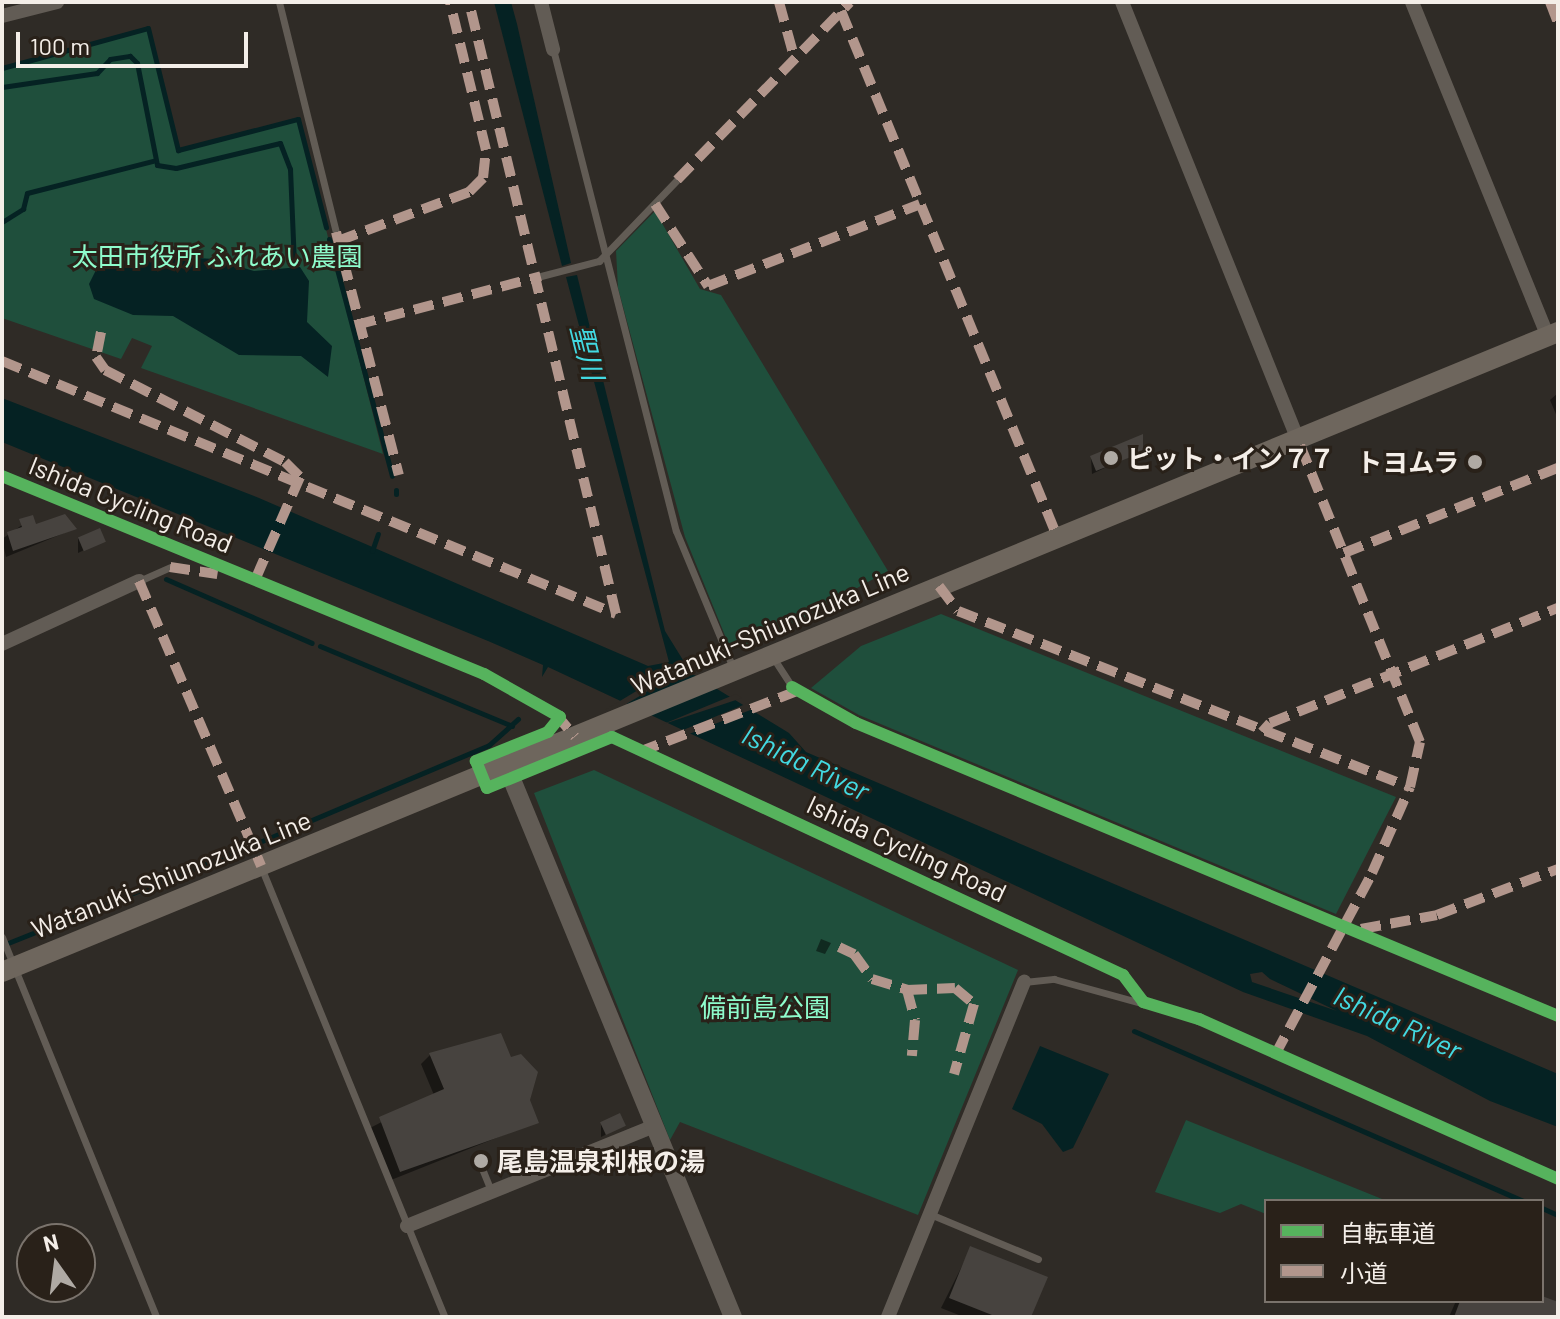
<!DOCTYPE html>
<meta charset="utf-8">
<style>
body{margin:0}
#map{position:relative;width:1560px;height:1319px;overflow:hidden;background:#2f2b26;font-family:Barlow,"Noto Sans JP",sans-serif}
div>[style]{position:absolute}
.green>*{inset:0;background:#1f4f3c}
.water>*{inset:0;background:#052223}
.pier>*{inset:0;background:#2f2b26;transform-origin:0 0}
.shadow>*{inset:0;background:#0007}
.stream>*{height:5px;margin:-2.5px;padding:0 2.5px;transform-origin:2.5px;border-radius:2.5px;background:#052223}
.building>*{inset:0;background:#47433f;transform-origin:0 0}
.service>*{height:7px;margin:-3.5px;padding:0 3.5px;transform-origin:3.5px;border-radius:3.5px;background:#625c55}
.minor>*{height:14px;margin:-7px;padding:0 7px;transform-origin:7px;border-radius:7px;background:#625c55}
.tertiary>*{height:18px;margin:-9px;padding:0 9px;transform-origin:9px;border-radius:9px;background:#625c55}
.secondary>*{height:20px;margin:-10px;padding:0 10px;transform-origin:10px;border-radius:10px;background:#6e665d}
.quiet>*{height:10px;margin-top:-5px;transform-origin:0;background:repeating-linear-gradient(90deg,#b2968c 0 20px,transparent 0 30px)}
.cycleway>*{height:12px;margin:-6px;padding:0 6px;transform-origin:6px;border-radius:6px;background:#56b35d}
.dots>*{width:22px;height:22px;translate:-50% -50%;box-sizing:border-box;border:4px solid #292119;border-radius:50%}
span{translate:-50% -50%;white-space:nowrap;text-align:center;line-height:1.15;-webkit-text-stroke:6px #292119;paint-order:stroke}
.park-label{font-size:26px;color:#8efccc}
.poi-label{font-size:26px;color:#f4eee8;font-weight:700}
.left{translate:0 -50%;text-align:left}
.right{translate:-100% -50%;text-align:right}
.street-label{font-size:26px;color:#f4eee8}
.water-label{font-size:28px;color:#42d9e1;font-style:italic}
.frame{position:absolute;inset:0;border:4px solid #f4eee8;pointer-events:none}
.legend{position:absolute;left:1264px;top:1199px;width:280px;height:104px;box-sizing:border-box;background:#292119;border:2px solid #7a736c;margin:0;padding:10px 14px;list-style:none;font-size:24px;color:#f4eee8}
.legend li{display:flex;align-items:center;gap:16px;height:40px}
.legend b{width:40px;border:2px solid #7a736c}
.north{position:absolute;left:16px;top:1223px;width:80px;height:80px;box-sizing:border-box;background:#292119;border:2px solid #7a736c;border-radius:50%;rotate:346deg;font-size:22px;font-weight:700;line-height:32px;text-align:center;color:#f4eee8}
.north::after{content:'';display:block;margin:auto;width:28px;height:36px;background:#afaaa4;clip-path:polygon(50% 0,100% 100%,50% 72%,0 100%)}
.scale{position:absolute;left:16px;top:32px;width:232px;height:36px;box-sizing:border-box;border:4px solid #f4eee8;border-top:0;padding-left:10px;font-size:24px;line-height:28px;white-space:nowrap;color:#f4eee8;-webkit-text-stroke:6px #292119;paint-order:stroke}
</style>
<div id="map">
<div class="green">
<i style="clip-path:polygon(148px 28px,178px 149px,298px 119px,383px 454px,141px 368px,152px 346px,132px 338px,121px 359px,2px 318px,2px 68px)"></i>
<i style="clip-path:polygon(655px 211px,700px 289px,721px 295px,888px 571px,748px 648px,728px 643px,685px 537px,618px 288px,616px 251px)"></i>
<i style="clip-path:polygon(941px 614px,1396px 797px,1336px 914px,859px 715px,811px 688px,861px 646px)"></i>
<i style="clip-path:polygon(594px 770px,1018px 970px,918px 1215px,680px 1122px,670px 1140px,534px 793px)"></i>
<i style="clip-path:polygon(1186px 1120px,1387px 1201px,1266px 1201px,1266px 1214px,1241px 1204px,1220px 1213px,1155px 1192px)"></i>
</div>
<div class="water">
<i style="clip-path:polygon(494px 2px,511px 2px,517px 24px,571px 263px,562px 266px)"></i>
<i style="clip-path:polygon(154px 255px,213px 259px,254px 271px,300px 267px,309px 281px,307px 322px,332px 346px,328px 377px,301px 356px,239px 355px,173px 316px,133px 315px,94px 299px,89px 284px,98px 266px)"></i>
<i style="clip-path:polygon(evenodd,577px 275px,665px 631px,691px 673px,789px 733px,806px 752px,1558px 1074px,1558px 1127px,1490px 1101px,1367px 1036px,1243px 992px,548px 667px,542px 677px,543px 665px,488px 641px,2px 442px,2px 398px,259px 498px,648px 666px,669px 662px,566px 277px,577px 275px,1262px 972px,1270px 979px,1337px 1011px,1252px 982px,1250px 974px,1262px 972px)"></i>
<i style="clip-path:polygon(1040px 1046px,1109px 1074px,1073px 1148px,1063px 1152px,1042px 1124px,1012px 1109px)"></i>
</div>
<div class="pier">
<i style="left:688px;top:660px;width:6px;height:96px;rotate:59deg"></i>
<i style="clip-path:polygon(736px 694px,742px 698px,661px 725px)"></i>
<i style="clip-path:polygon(748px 703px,753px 709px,684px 736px,676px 733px)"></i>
</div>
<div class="shadow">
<i style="clip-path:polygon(1558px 393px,1558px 419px,1550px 400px)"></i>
<i style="clip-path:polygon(1142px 437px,1142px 450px,1092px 474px,1091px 458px)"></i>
<i style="clip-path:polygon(32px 518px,34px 526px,74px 529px,6px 557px,2px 539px)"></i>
<i style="clip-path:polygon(78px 538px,103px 541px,78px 553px)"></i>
<i style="clip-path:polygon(821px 939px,831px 943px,825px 954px,816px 951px)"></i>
<i style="clip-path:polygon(430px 1055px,528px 1101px,536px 1122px,391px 1180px,370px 1128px,434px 1095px,421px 1064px)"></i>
<i style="clip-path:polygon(601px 1123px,623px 1126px,601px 1137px)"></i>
<i style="clip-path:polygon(971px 1248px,1029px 1317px,964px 1317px,941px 1308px)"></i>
<i style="clip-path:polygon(1456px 1301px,1542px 1301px,1558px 1304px,1558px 1317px,1449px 1317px)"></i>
</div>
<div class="stream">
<i style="left:2px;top:68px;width:151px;rotate:-15.3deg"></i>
<i style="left:148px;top:28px;width:126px;rotate:76.2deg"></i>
<i style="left:178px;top:150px;width:124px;rotate:-14.5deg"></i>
<i style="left:298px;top:119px;width:112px;rotate:75.5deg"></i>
<i style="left:2px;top:87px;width:96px;rotate:-8.4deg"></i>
<i style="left:97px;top:73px;width:19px;rotate:-47deg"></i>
<i style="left:110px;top:59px;width:20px;rotate:-9deg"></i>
<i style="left:130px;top:56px;width:10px;rotate:45deg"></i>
<i style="left:137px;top:63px;width:104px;rotate:78.9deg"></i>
<i style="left:157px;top:165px;width:19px;rotate:9deg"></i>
<i style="left:176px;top:168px;width:107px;rotate:-13.5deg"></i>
<i style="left:280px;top:143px;width:28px;rotate:69deg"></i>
<i style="left:290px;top:169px;width:97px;rotate:87.6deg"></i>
<i style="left:2px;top:222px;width:25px;rotate:-32deg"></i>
<i style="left:23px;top:209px;width:16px;rotate:-76deg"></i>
<i style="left:27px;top:193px;width:130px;rotate:-14.3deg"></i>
<i style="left:329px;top:239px;width:245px;rotate:75.1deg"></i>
<i style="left:396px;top:490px;width:4px;rotate:90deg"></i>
<i style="left:372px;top:551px;width:18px;rotate:-71deg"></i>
<i style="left:166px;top:579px;width:159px;rotate:23.7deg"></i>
<i style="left:320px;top:646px;width:208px;rotate:22.6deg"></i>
<i style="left:262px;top:841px;width:246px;rotate:-22.9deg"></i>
<i style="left:489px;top:745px;width:39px;rotate:-42deg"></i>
<i style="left:3px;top:945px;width:264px;rotate:-21.8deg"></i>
<i style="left:1134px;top:1031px;width:425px;rotate:23.6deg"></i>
<i style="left:1542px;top:1208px;width:17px;rotate:24deg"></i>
</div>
<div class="building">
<i style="clip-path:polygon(1143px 434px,1143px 452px,1096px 471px,1090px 456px)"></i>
<i style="clip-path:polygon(65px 514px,77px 529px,13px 551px,7px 532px,22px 527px,19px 519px,33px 515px,36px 524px)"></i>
<i style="left:100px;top:528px;width:15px;height:24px;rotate:67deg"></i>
<i style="clip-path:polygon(501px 1033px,511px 1057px,521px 1054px,538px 1072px,530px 1100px,539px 1123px,400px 1172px,379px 1117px,444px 1089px,429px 1053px)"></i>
<i style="left:620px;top:1113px;width:14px;height:22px;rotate:65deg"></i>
<i style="clip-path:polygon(970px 1246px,1048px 1277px,1031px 1317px,997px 1317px,949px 1298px)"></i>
<i style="clip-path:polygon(1542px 1296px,1558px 1302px,1558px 1317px,1454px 1317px,1460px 1301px)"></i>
</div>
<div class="service">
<i style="left:279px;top:2px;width:237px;rotate:76.1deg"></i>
<i style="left:553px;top:49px;width:497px;rotate:75.7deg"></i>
<i style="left:676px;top:531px;width:151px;rotate:67.4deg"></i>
<i style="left:541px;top:276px;width:60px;rotate:-14.5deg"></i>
<i style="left:599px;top:261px;width:112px;rotate:-46.1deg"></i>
<i style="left:139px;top:581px;width:34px;rotate:-24deg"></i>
<i style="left:774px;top:659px;width:33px;rotate:57deg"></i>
<i style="left:261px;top:867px;width:486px;rotate:67.8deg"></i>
<i style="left:2px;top:937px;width:410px;rotate:67.9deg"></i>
<i style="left:1024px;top:982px;width:30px;rotate:-6deg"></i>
<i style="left:1054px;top:979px;width:150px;rotate:15.4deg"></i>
<i style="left:1199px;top:1019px;width:393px;rotate:24deg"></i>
<i style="left:481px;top:1166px;width:27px;rotate:68deg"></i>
<i style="left:930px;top:1214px;width:117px;rotate:22.6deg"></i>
</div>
<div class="minor">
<i style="left:541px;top:2px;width:49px;rotate:75.7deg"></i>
<i style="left:1122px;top:2px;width:470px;rotate:68.1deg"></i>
<i style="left:1412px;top:2px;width:362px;rotate:67.9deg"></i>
<i style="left:2px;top:16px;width:57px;rotate:-14.3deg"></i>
<i style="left:2px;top:644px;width:151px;rotate:-24.7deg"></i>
<i style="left:407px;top:1226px;width:266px;rotate:-22deg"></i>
<i style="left:888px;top:1317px;width:362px;rotate:-67.9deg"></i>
</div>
<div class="tertiary">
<i style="left:506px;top:765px;width:597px;rotate:67.65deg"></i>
</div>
<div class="secondary">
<i style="left:2px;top:972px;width:1682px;rotate:-22.36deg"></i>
</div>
<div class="quiet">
<i style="left:779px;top:2px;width:60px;rotate:74.6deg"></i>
<i style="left:1550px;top:2px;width:22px;rotate:69deg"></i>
<i style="left:841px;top:11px;width:568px;rotate:67.64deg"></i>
<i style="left:677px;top:180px;width:248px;rotate:-45.8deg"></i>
<i style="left:655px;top:204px;width:98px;rotate:57.1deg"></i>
<i style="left:708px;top:286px;width:227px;rotate:-21.1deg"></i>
<i style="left:336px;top:232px;width:251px;rotate:75.5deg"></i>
<i style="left:338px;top:241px;width:140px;rotate:-20.5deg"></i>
<i style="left:469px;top:192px;width:20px;rotate:-45deg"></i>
<i style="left:483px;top:178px;width:28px;rotate:-84deg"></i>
<i style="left:486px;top:150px;width:152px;rotate:-103.7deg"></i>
<i style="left:356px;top:325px;width:191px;rotate:-14.8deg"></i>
<i style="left:101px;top:332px;width:25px;rotate:101deg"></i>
<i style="left:96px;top:357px;width:16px;rotate:55deg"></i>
<i style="left:105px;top:370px;width:202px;rotate:27.1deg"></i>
<i style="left:285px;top:462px;width:21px;rotate:45deg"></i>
<i style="left:300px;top:477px;width:112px;rotate:113.6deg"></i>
<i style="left:2px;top:361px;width:664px;rotate:22.39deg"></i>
<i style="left:616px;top:614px;width:629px;rotate:-103.51deg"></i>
<i style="left:1344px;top:553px;width:230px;rotate:-21.7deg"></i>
<i style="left:170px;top:567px;width:48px;rotate:8.5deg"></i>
<i style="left:139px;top:581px;width:310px;rotate:66.8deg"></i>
<i style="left:939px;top:586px;width:31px;rotate:53deg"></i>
<i style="left:958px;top:611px;width:485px;rotate:21.3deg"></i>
<i style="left:555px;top:713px;width:31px;rotate:50deg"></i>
<i style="left:1262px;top:732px;width:12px;rotate:-48deg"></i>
<i style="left:1270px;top:723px;width:310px;rotate:-21.8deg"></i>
<i style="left:639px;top:752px;width:169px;rotate:-21.1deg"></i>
<i style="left:1361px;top:929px;width:77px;rotate:-10.4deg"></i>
<i style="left:1437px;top:915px;width:129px;rotate:-20.8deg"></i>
<i style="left:839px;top:947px;width:17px;rotate:25deg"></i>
<i style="left:854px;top:954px;width:31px;rotate:54deg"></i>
<i style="left:872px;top:979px;width:37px;rotate:17deg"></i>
<i style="left:907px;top:990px;width:31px;rotate:75deg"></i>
<i style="left:915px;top:1020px;width:36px;rotate:95deg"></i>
<i style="left:907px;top:990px;width:48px;rotate:-2.4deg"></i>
<i style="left:955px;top:988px;width:25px;rotate:40deg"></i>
<i style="left:974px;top:1004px;width:73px;rotate:105.9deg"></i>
<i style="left:1275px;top:1055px;width:206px;rotate:-61.9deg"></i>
<i style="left:1372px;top:873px;width:94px;rotate:-66.2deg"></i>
<i style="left:1410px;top:787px;width:46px;rotate:-77.5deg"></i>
<i style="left:1420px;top:742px;width:328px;rotate:-112deg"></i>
</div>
<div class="cycleway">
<i style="left:2px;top:476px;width:521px;rotate:22.33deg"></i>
<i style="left:484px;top:674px;width:87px;rotate:29.5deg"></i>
<i style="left:560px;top:717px;width:19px;rotate:129deg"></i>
<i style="left:548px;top:732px;width:78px;rotate:158.1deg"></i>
<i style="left:476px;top:761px;width:29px;rotate:68deg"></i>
<i style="left:487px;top:788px;width:135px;rotate:-22.2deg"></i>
<i style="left:612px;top:737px;width:564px;rotate:24.97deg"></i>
<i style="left:1123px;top:975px;width:34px;rotate:53deg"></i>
<i style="left:1143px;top:1002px;width:59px;rotate:16.9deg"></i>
<i style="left:1199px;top:1019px;width:393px;rotate:24deg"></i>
<i style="left:792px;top:687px;width:73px;rotate:29.4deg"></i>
<i style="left:856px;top:723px;width:761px;rotate:22.65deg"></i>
</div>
<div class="dots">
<i style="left:1111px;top:458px;background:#afaaa4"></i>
<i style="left:1475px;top:462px;background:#afaaa4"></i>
<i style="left:481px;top:1161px;background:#afaaa4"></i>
</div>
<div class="park-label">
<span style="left:217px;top:256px">太田市役所 ふれあい農園</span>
<span style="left:765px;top:1007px">備前島公園</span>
</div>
<div class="poi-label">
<span class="left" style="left:1127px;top:458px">ピット・イン７７</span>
<span class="right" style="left:1459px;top:462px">トヨムラ</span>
<span class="left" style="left:497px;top:1161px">尾島温泉利根の湯</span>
</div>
<div class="street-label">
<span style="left:131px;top:504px;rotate:22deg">Ishida Cycling Road</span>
<span style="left:770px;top:628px;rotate:-23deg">Watanuki-Shiunozuka Line</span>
<span style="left:907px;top:848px;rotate:25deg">Ishida Cycling Road</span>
<span style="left:171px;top:874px;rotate:-22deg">Watanuki-Shiunozuka Line</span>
</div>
<div class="water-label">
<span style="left:588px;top:352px;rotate:76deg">聖川</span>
<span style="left:806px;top:762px;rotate:26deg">Ishida River</span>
<span style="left:1398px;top:1022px;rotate:25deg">Ishida River</span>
</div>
<div class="frame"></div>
<ul class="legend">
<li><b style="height:10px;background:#56b35d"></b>自転車道</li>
<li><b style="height:10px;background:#b2968c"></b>小道</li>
</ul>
<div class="north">N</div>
<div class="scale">100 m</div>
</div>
